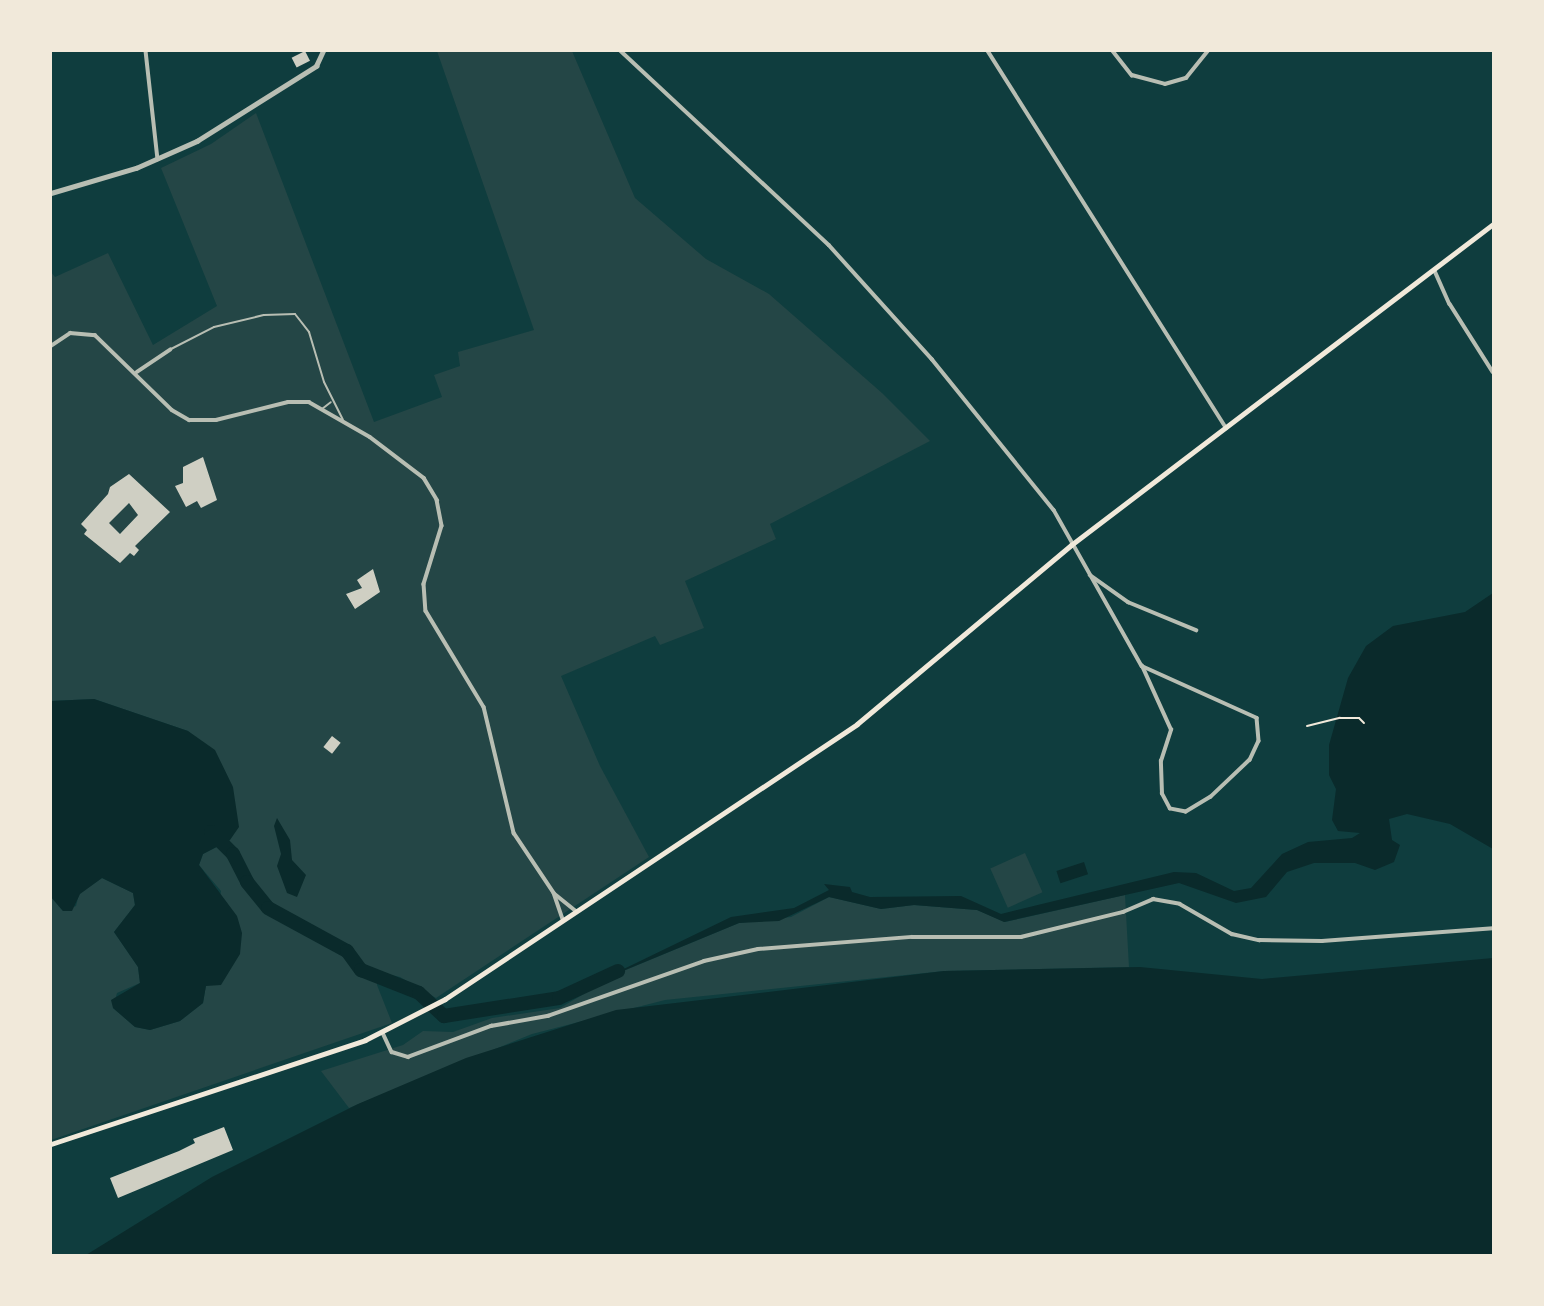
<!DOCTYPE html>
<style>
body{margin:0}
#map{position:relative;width:1544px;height:1306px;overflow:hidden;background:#0f3d3e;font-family:"Crimson Pro",serif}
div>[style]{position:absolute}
.green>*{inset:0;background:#244646;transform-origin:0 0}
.water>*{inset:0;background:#0a2a2b;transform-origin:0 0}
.river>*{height:14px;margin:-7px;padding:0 7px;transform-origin:7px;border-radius:7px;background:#0a2a2b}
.building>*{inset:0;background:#cfcfc3;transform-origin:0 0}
.path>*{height:2px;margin:-1px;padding:0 1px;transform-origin:1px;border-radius:1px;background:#f1e9da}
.service>*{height:2px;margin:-1px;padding:0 1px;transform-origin:1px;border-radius:1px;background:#b8beb3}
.minor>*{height:3.5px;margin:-1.75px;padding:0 1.75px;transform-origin:1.75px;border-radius:1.75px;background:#b8beb3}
.tertiary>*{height:4.5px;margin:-2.25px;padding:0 2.25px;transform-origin:2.25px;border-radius:2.25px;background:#b8beb3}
.primary>*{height:5px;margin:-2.5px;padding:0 2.5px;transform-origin:2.5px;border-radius:2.5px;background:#f1e9da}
span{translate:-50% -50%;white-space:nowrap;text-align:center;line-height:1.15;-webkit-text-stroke:5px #f1e9da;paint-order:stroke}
.frame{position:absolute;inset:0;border:52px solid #f1e9da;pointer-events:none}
</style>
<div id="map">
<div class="green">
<i style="clip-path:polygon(437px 51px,572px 51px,635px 198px,706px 259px,769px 294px,882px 393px,930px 441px,770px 524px,776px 539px,685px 581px,704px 628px,660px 645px,655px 636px,561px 676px,600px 766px,649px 857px,436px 998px,400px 977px,378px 972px,377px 985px,392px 1023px,51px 1140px,51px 897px,63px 911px,76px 906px,79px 894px,102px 878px,133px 893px,135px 905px,114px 932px,138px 967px,140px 983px,117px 993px,113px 1008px,135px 1027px,150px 1030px,180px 1021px,203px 1003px,221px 891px,199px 865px,203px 854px,230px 840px,188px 731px,94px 699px,51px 701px,51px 272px,55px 277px,108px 253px,153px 345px,217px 306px,161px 168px,211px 144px,256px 113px,374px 422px,442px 397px,434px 375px,460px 366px,458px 352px,534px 330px)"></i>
<i style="left:1025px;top:853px;width:43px;height:38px;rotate:66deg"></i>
<i style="clip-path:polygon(1125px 895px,1129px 967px,944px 971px,665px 1000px,532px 1034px,349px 1108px,321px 1071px,403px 1045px,423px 1031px,453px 1032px,492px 1018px,560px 1008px,621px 972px,739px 923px,791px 917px,829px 897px,881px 909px,914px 905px,977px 910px,1005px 922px)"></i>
</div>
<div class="water">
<i style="clip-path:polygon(1493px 593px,1493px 849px,1450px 824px,1407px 814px,1389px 819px,1392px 840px,1400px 845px,1394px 862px,1375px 870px,1355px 863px,1314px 863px,1287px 872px,1266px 897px,1236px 903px,1179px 883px,1004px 922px,977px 910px,914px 905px,881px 909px,829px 897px,779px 921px,739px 923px,601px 980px,731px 917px,794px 908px,829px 890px,824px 884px,850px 887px,852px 892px,870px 897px,961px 896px,1001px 914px,1174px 872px,1196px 873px,1234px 891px,1251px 888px,1282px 854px,1308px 842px,1352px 838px,1360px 833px,1338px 831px,1332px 820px,1336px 789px,1329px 775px,1329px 745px,1348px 678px,1366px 646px,1393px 626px,1465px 612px)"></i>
<i style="clip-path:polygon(94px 699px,188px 731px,215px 750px,233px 787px,239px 827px,230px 840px,203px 854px,199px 865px,237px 916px,242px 933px,240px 954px,221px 985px,206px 986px,203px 1003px,180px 1021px,150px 1030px,135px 1027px,113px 1008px,111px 1000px,140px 983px,138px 967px,114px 932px,135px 905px,133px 893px,102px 878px,80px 894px,72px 911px,63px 911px,51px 897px,51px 701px)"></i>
<i style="clip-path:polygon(277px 818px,290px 840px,292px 860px,306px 875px,297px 897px,287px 893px,277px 866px,281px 854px,274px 826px)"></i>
<i style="left:1084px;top:862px;width:13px;height:29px;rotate:72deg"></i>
<i style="clip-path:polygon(1493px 958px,1493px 1255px,86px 1255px,212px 1177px,358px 1104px,466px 1058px,616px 1010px,944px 971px,1140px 967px,1262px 979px)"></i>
</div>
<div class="river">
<i style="left:211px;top:832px;width:31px;rotate:45deg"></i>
<i style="left:233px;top:854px;width:31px;rotate:63deg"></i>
<i style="left:247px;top:882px;width:33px;rotate:51deg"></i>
<i style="left:268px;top:908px;width:90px;rotate:28.6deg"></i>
<i style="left:347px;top:951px;width:24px;rotate:54deg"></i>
<i style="left:361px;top:970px;width:62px;rotate:21.6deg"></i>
<i style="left:419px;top:993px;width:34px;rotate:43deg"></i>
<i style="left:444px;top:1016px;width:116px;rotate:-8.9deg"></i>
<i style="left:559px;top:998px;width:65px;rotate:-24.6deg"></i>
</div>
<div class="building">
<i style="left:305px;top:51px;width:11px;height:15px;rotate:63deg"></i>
<i style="clip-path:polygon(203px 457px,217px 500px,201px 508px,197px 501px,186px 507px,175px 486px,183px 483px,183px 467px)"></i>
<i style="clip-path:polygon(evenodd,129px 474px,170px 512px,135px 546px,139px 550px,134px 556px,130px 553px,120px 563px,84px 534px,87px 530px,81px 524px,108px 494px,110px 487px,129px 474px,129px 503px,138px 515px,120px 534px,109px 523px,129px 503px)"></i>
<i style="clip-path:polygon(373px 569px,380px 592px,355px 609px,346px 594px,362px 588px,357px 580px)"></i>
<i style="left:332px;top:736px;width:11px;height:14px;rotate:38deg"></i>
<i style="clip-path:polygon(224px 1127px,233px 1150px,118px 1198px,110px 1178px,179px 1151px,195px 1143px,193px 1139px)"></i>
</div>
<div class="path">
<i style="left:1307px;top:726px;width:34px;rotate:-14deg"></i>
<i style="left:1340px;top:718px;width:19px"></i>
<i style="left:1359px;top:718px;width:7px;rotate:45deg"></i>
</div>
<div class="service">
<i style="left:171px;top:349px;width:48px;rotate:-27.1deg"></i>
<i style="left:214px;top:327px;width:51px;rotate:-13.5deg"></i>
<i style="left:264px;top:315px;width:31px;rotate:-2deg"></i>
<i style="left:295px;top:314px;width:23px;rotate:52deg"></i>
<i style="left:309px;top:332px;width:52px;rotate:73.3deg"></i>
<i style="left:324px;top:382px;width:42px;rotate:63.4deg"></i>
<i style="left:322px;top:409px;width:11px;rotate:-38deg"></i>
</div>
<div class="minor">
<i style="left:146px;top:51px;width:109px;rotate:83.7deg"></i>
<i style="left:621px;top:51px;width:284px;rotate:43deg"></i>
<i style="left:829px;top:245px;width:154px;rotate:47.9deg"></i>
<i style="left:932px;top:359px;width:194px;rotate:51.1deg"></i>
<i style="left:1054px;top:510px;width:179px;rotate:60.6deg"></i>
<i style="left:988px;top:51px;width:446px;rotate:57.7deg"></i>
<i style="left:1113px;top:51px;width:31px;rotate:52deg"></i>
<i style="left:1132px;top:75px;width:34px;rotate:15deg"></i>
<i style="left:1165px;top:84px;width:22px;rotate:-16deg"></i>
<i style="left:1186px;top:78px;width:35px;rotate:-51deg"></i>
<i style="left:1435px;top:271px;width:36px;rotate:66deg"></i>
<i style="left:1450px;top:304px;width:80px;rotate:57.7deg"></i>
<i style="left:51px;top:346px;width:23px;rotate:-34deg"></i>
<i style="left:70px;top:333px;width:25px;rotate:5deg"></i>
<i style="left:95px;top:335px;width:107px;rotate:44.2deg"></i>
<i style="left:172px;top:410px;width:20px;rotate:30deg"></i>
<i style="left:189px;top:420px;width:27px"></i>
<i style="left:216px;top:420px;width:74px;rotate:-14deg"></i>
<i style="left:288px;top:402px;width:21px"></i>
<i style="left:309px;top:402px;width:70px;rotate:29.8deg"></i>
<i style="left:370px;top:437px;width:68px;rotate:37.2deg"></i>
<i style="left:424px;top:478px;width:26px;rotate:59deg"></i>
<i style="left:437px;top:500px;width:26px;rotate:79deg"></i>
<i style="left:442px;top:526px;width:61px;rotate:107.2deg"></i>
<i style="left:424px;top:584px;width:27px;rotate:86deg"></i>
<i style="left:426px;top:611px;width:112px;rotate:58.9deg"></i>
<i style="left:484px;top:707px;width:130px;rotate:76.6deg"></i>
<i style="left:514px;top:833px;width:72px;rotate:56.3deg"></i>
<i style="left:554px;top:893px;width:28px;rotate:71deg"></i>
<i style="left:137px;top:372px;width:40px;rotate:-34deg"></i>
<i style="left:1090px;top:575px;width:47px;rotate:35.4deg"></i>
<i style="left:1128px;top:602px;width:74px;rotate:22.4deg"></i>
<i style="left:1142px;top:666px;width:126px;rotate:24.3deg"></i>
<i style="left:1257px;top:718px;width:23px;rotate:85deg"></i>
<i style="left:1259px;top:741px;width:21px;rotate:115deg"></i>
<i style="left:1250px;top:760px;width:54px;rotate:136.5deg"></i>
<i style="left:1211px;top:797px;width:29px;rotate:149deg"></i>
<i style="left:1186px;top:812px;width:16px;rotate:-169deg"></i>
<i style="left:1170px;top:809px;width:17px;rotate:-118deg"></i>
<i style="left:1162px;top:794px;width:33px;rotate:-92deg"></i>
<i style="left:1161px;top:761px;width:33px;rotate:-72deg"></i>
<i style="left:1171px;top:730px;width:70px;rotate:-114.4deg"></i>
<i style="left:555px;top:894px;width:27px;rotate:39deg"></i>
<i style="left:383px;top:1033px;width:21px;rotate:65deg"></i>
<i style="left:392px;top:1052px;width:17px;rotate:17deg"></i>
<i style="left:408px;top:1057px;width:89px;rotate:-20.5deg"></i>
<i style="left:491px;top:1026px;width:58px;rotate:-10deg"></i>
<i style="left:548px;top:1016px;width:165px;rotate:-19.4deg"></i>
<i style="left:704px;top:961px;width:55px;rotate:-12.5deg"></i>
<i style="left:758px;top:949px;width:154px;rotate:-4.5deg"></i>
<i style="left:912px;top:937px;width:109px"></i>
<i style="left:1021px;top:937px;width:105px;rotate:-13.8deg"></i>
<i style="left:1123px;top:912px;width:33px;rotate:-23deg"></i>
<i style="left:1153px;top:899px;width:27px;rotate:10deg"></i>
<i style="left:1180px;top:904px;width:60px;rotate:30deg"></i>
<i style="left:1232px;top:934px;width:28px;rotate:13deg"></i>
<i style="left:1259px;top:940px;width:63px;rotate:0.9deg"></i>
<i style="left:1322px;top:941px;width:171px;rotate:-4.3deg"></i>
</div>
<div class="tertiary">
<i style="left:51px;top:193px;width:89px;rotate:-16.4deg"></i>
<i style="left:136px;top:168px;width:67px;rotate:-23.9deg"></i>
<i style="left:197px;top:141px;width:141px;rotate:-32.2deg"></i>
<i style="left:316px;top:66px;width:17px;rotate:-65deg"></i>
</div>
<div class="primary">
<i style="left:51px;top:1144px;width:331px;rotate:-18.3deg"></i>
<i style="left:365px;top:1040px;width:90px;rotate:-27.1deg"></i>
<i style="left:445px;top:999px;width:495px;rotate:-33.7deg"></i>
<i style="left:857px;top:724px;width:279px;rotate:-39.9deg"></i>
<i style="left:1071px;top:545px;width:530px;rotate:-37.26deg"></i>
</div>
<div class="frame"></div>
</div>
